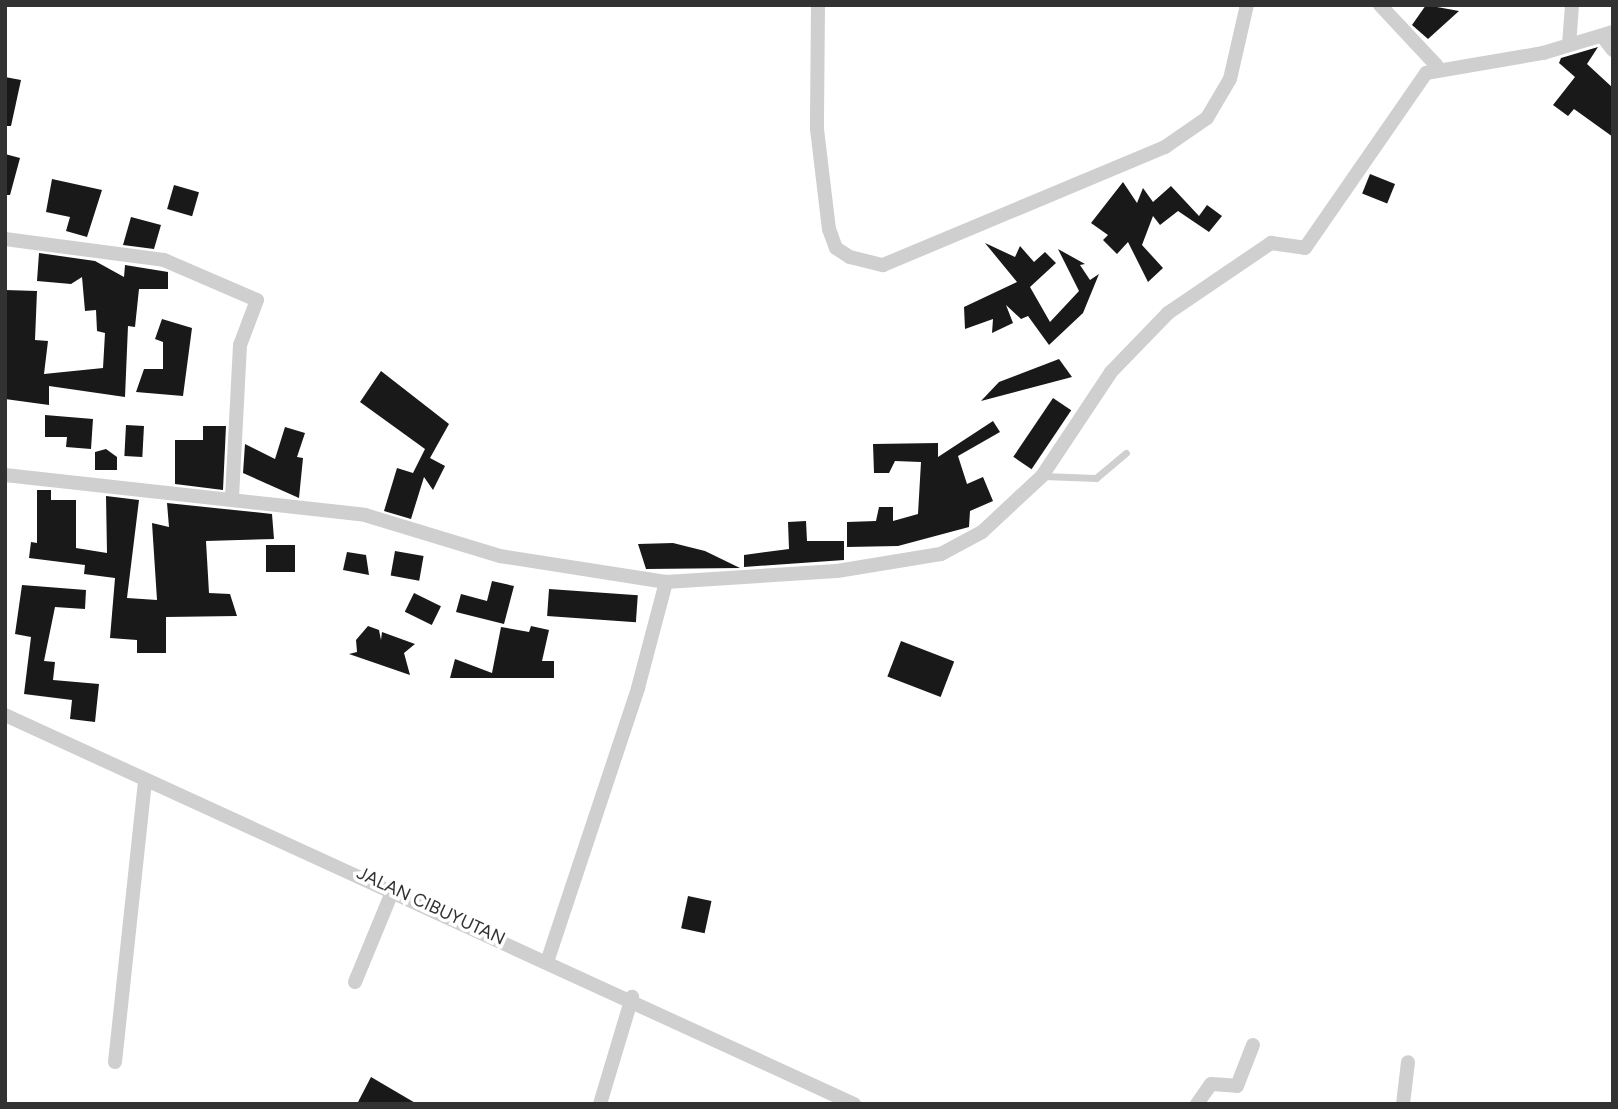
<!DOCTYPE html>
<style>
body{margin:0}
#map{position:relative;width:1618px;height:1109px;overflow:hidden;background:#fff;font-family:Figtree,sans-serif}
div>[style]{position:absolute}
.building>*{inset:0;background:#191919;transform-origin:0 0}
.service>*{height:7px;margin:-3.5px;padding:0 3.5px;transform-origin:3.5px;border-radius:3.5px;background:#cfcfcf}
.minor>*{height:14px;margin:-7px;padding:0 7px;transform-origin:7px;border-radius:7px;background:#cfcfcf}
span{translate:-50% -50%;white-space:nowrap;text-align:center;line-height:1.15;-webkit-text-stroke:7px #fff;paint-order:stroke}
.street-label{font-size:18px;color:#323232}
.frame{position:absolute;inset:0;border:7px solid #323232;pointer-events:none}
</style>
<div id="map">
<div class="building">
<i style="clip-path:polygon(1426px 5px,1459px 11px,1428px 39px,1412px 25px)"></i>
<i style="clip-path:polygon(1598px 47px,1587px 64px,1613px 88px,1613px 137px,1574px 109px,1568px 116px,1553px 105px,1575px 77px,1559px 63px,1561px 58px)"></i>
<i style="clip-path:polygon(5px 77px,21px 80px,11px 126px,5px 126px)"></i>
<i style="clip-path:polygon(5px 154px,20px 158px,10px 195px,5px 195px)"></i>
<i style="left:1370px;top:174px;width:27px;height:21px;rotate:22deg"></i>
<i style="clip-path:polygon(52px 179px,102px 190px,87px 237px,66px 231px,70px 217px,46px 212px)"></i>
<i style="clip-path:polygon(1123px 182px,1137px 203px,1143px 188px,1153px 202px,1171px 186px,1199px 216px,1207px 205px,1222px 216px,1209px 232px,1178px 211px,1160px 225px,1153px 216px,1142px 245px,1163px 268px,1148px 282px,1128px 242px,1117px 254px,1103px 240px,1108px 235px,1091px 223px)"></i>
<i style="left:174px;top:185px;width:26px;height:25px;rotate:16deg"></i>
<i style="clip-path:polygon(131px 217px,161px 225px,154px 249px,123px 245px)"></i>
<i style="clip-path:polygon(985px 243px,1015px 257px,1020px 246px,1034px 262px,1045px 252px,1056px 263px,1030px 287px,1050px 322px,1079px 291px,1058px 249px,1085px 264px,1080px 265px,1090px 280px,1099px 274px,1083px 313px,1049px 345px,1028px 316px,1021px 319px,1006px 305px,1013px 323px,992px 333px,993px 319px,965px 329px,964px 307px,1017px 282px)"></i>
<i style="clip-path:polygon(39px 253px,95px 261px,124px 277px,125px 265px,168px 272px,168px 289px,139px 289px,135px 327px,128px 326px,125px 397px,49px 386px,49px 405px,5px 399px,5px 290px,37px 291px,35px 340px,48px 341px,44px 374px,103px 368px,105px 333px,97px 331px,96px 310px,85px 311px,82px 277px,71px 284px,37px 281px)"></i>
<i style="clip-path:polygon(162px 319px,192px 328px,183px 396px,136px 392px,144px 369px,163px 369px,163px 342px,155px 339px)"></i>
<i style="clip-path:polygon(1059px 359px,1072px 377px,981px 401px,999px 382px)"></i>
<i style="clip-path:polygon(381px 371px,449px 424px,430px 458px,445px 466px,433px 490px,424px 477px,411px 519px,384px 511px,397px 468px,413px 473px,425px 449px,360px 402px)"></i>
<i style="left:1053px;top:398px;width:22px;height:71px;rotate:34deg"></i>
<i style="clip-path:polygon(45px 415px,93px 419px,91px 449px,66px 447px,67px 437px,45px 437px)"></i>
<i style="clip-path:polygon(993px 421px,1000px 432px,958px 456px,967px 484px,983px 477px,993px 501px,970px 511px,969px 527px,898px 546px,847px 547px,847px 522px,876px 521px,879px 507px,893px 507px,893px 521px,918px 514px,921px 462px,895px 461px,889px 473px,874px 473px,873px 444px,938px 443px,938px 457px)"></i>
<i style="left:126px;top:425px;width:18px;height:31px;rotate:3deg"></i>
<i style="clip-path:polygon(203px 426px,226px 426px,223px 490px,175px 484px,175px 440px,203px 440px)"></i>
<i style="clip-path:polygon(285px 427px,305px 433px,297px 457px,303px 458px,299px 498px,243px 473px,245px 444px,275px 459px)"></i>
<i style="clip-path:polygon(106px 449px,117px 457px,117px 470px,95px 470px,95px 452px)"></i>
<i style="clip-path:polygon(37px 490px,51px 490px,51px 500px,76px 500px,76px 548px,107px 553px,106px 496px,139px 500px,127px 598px,157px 600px,152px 523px,169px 527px,167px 503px,272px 514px,274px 539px,206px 541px,209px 593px,230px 594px,237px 616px,166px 617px,166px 653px,137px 653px,137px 640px,110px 638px,115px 578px,84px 574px,85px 565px,29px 558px,31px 542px,37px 543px)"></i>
<i style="clip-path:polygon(806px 521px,807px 541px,844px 541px,844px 560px,744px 567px,744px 555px,789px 549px,788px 522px)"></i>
<i style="clip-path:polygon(673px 543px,705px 551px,740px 568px,646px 569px,638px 544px)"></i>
<i style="left:266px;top:545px;width:29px;height:27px"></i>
<i style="left:395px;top:551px;width:29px;height:25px;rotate:10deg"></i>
<i style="clip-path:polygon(347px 552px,366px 555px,369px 575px,343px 570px)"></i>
<i style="clip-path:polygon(492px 581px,514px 586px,504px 624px,456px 612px,461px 594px,487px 601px)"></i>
<i style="clip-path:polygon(22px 585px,86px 590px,85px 609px,55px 607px,44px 661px,55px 662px,53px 680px,99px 684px,95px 722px,70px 719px,72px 700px,24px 694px,31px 637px,15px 634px)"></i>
<i style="left:549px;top:589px;width:89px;height:27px;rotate:4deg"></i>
<i style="left:414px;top:593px;width:30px;height:21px;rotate:26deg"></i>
<i style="clip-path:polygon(368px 626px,379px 630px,381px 640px,382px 632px,415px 644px,404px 653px,410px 675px,349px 654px,357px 652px,356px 640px)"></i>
<i style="clip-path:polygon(531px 626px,549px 630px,542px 661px,554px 661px,554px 678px,450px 678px,455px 659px,492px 673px,501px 627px,529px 632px)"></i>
<i style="left:901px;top:641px;width:57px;height:38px;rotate:21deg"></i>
<i style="left:688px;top:896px;width:24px;height:33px;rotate:12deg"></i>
<i style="clip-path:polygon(371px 1077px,417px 1104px,357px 1104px)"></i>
</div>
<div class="service">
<i style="left:1043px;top:476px;width:53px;rotate:2.2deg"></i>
<i style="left:1096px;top:478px;width:39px;rotate:-40deg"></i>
</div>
<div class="minor">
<i style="left:818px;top:5px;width:124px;rotate:90.5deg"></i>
<i style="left:817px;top:129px;width:101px;rotate:83.2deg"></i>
<i style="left:829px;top:229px;width:20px;rotate:70deg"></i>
<i style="left:836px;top:248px;width:17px;rotate:33deg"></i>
<i style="left:850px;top:257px;width:34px;rotate:14deg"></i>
<i style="left:883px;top:265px;width:306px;rotate:-22.7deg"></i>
<i style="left:1165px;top:147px;width:51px;rotate:-34.6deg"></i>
<i style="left:1207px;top:118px;width:45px;rotate:-59.5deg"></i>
<i style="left:1230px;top:79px;width:76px;rotate:-77.1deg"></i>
<i style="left:1380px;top:5px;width:83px;rotate:46.9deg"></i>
<i style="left:1602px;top:36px;width:18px;rotate:52deg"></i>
<i style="left:1569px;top:45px;width:40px;rotate:-85.7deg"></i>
<i style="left:5px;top:239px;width:160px;rotate:7.5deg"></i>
<i style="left:164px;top:260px;width:101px;rotate:23.3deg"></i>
<i style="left:257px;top:300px;width:48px;rotate:110.7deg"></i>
<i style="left:240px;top:345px;width:155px;rotate:93deg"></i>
<i style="left:5px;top:475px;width:362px;rotate:6.3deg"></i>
<i style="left:365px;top:515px;width:141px;rotate:16.9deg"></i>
<i style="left:500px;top:556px;width:168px;rotate:8.9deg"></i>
<i style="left:666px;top:582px;width:171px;rotate:-3.7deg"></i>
<i style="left:837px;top:571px;width:105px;rotate:-9.3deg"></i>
<i style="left:941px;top:554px;width:47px;rotate:-28.2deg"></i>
<i style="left:982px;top:532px;width:82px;rotate:-43deg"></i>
<i style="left:1042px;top:476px;width:125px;rotate:-56.4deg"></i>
<i style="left:1111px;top:372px;width:82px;rotate:-46deg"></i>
<i style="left:1168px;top:313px;width:125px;rotate:-34.2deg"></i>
<i style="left:1271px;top:243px;width:34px;rotate:8deg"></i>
<i style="left:1305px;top:248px;width:213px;rotate:-55.3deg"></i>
<i style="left:1426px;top:73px;width:119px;rotate:-9.7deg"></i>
<i style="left:1543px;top:53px;width:73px;rotate:-16.7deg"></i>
<i style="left:5px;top:715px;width:934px;rotate:24.62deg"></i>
<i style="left:548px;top:959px;width:286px;rotate:-71.6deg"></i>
<i style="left:638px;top:688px;width:110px;rotate:-75.2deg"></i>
<i style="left:355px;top:982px;width:100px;rotate:-67.6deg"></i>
<i style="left:115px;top:1062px;width:282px;rotate:-83.9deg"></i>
<i style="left:600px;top:1104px;width:112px;rotate:-73.3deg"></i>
<i style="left:1197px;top:1104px;width:24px;rotate:-55deg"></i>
<i style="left:1211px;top:1084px;width:26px;rotate:4deg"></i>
<i style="left:1237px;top:1086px;width:44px;rotate:-68.7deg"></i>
<i style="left:1403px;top:1104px;width:42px;rotate:-83.2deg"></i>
</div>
<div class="street-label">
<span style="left:431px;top:906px;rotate:25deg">JALAN CIBUYUTAN</span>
</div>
<div class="frame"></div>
</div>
